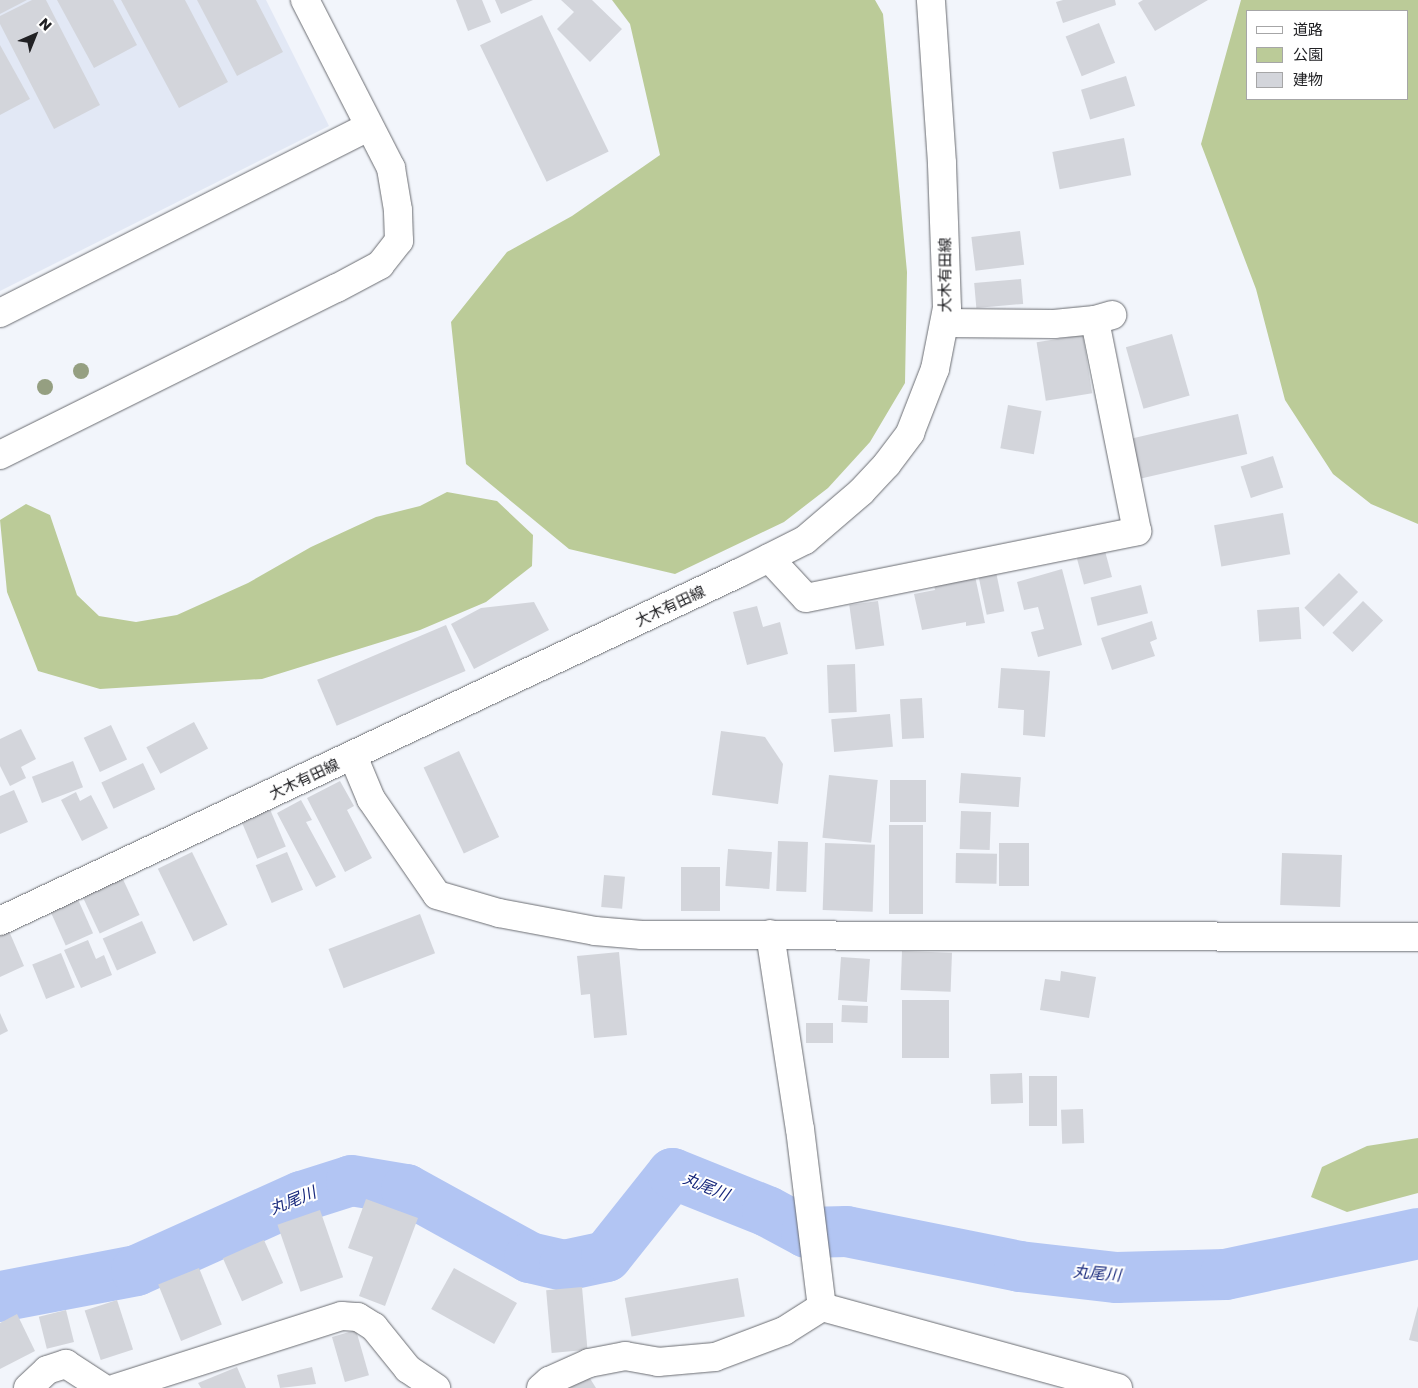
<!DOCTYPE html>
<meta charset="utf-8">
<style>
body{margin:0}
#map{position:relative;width:1418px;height:1388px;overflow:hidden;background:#f2f5fb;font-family:Poppins,"Noto Sans JP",sans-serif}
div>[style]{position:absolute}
.built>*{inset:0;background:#e2e8f5}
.green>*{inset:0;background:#bbcb98}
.river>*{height:51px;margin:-25.5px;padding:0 25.5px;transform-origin:25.5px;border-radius:25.5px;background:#b2c5f3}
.building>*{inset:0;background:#d3d5db;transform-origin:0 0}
.roads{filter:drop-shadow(0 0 1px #6b6d72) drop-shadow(0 0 1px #6b6d72)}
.street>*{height:28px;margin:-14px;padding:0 14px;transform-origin:14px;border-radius:14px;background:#fff}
.secondary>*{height:28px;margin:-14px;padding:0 14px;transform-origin:14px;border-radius:14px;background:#fff}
.trees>*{width:16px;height:16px;margin:-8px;border-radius:50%;background:#959f81}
span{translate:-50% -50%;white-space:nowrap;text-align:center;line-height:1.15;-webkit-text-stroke:4px #fff;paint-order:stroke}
.street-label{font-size:15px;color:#212124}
.water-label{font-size:16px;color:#17287c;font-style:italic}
.legend{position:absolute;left:1246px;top:10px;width:162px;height:90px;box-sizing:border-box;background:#fff;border:1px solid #a6a6a7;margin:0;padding:6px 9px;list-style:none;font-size:15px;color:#212124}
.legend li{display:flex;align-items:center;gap:10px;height:25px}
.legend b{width:25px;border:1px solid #a6a6a7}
.north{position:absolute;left:10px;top:10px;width:50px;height:50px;-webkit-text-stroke:4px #fff;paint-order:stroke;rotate:44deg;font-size:14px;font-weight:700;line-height:20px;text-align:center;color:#212124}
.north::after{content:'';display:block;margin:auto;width:18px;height:22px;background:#212124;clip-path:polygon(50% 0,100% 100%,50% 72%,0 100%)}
</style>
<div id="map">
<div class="built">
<i style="clip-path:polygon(0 0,266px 0,329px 126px,0 291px)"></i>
</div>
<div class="green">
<i style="clip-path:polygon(612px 0,875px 0,883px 14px,907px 272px,905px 383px,870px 442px,828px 488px,784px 522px,675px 574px,569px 549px,466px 464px,451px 322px,507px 252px,572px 216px,660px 155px,630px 24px)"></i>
<i style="clip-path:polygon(evenodd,1241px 0,1418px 0,1418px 524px,1371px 504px,1333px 474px,1285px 400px,1256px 289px,1201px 144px,1241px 0,1247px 11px,1407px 11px,1407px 99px,1247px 99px,1247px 11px)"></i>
<i style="clip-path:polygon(447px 492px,497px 501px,533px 535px,532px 566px,486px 602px,420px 630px,262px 679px,100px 689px,38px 671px,7px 592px,0 520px,26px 504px,50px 515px,77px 595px,99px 616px,136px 622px,177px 615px,248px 583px,311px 547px,376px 517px,420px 506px)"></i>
<i style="clip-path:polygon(1418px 1138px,1418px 1193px,1347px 1212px,1311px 1197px,1322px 1167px,1367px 1146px)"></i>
</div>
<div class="river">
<i style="left:0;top:1296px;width:138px;rotate:-10.8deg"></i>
<i style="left:136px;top:1270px;width:181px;rotate:-24.2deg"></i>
<i style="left:301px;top:1196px;width:52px;rotate:-17.7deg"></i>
<i style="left:351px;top:1180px;width:56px;rotate:9.3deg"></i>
<i style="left:406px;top:1189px;width:141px;rotate:28.9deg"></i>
<i style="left:529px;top:1257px;width:36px;rotate:13deg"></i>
<i style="left:564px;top:1265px;width:43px;rotate:-12.1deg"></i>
<i style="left:606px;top:1256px;width:106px;rotate:-51.5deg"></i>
<i style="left:672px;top:1173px;width:102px;rotate:21.8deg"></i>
<i style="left:767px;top:1211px;width:44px;rotate:28.3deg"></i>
<i style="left:806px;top:1232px;width:40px;rotate:-1.4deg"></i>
<i style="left:846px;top:1231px;width:177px;rotate:11.4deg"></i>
<i style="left:1019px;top:1266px;width:98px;rotate:6.5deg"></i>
<i style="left:1116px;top:1277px;width:109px;rotate:-1.6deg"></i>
<i style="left:1225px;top:1274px;width:197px;rotate:-12deg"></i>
</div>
<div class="building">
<i style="clip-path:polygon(0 0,27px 0,0 14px)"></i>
<i style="clip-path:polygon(32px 0,46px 0,100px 105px,54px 129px,0 24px,0 16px)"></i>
<i style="clip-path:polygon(57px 0,113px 0,137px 45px,94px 68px)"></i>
<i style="clip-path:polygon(121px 0,185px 0,228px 82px,179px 108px)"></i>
<i style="clip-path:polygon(197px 0,256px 0,283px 52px,237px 76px)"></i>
<i style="clip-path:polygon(456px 0,482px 0,491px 22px,468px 31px)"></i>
<i style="clip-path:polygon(495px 0,533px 0,501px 14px)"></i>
<i style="clip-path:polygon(561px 0,592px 0,622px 29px,590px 62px,557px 29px,574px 12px)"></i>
<i style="clip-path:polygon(1063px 0,1115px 0,1116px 5px,1063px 23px,1056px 2px)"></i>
<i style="clip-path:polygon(1143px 0,1208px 0,1155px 31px,1138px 3px)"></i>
<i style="left:542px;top:15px;width:152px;height:69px;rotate:64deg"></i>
<i style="left:1099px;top:23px;width:43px;height:36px;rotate:68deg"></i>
<i style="clip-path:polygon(0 45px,30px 99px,0 115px)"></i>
<i style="left:1126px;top:76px;width:31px;height:47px;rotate:73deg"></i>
<i style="left:1124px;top:138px;width:38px;height:73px;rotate:79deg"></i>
<i style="left:1020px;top:231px;width:34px;height:49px;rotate:83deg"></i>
<i style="left:1021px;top:279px;width:25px;height:47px;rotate:85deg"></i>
<i style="left:1172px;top:334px;width:64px;height:48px;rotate:74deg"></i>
<i style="left:1083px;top:335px;width:59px;height:47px;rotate:81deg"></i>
<i style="left:1008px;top:405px;width:34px;height:44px;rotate:10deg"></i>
<i style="left:1238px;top:414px;width:41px;height:109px;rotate:77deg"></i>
<i style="left:1273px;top:456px;width:33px;height:34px;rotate:72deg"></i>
<i style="left:1283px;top:513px;width:42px;height:70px;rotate:80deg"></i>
<i style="left:1105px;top:551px;width:27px;height:29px;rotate:75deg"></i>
<i style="clip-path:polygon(1062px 569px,1082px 645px,1038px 657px,1031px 632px,1044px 629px,1038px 607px,1024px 610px,1017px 582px)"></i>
<i style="left:996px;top:572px;width:40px;height:18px;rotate:78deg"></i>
<i style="left:1339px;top:573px;width:27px;height:49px;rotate:45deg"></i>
<i style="clip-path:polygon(975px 576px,985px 623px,966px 626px,966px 622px,922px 630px,914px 594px,935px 590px,934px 585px)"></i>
<i style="left:1141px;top:585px;width:29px;height:52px;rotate:76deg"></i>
<i style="left:878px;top:601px;width:45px;height:29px;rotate:82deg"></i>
<i style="left:1363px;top:601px;width:28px;height:44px;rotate:44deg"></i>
<i style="clip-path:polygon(534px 602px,549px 630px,474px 669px,451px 624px,481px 608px)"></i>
<i style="clip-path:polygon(757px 606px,763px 627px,780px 622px,788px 654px,747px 665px,733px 612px)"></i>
<i style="left:1299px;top:607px;width:32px;height:42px;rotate:86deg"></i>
<i style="clip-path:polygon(1152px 621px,1157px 639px,1150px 642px,1155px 656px,1112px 670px,1101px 638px)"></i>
<i style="left:446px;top:625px;width:50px;height:140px;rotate:67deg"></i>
<i style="left:855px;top:664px;width:48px;height:28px;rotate:88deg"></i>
<i style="clip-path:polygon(1001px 668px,1050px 671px,1045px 737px,1023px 735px,1024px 710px,998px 708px)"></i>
<i style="left:922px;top:698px;width:40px;height:22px;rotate:87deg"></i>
<i style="left:890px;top:714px;width:33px;height:59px;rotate:85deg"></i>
<i style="left:194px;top:722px;width:30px;height:54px;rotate:62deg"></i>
<i style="left:111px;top:725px;width:38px;height:30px;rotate:65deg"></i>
<i style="clip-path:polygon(21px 729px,36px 759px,21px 767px,26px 778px,10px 786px,0 766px,0 739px)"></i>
<i style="clip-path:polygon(721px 731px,765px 737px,783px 764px,778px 804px,712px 795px)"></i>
<i style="left:459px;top:751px;width:95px;height:39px;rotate:65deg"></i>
<i style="left:73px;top:761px;width:28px;height:44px;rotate:69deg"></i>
<i style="left:143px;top:763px;width:29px;height:46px;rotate:65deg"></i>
<i style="left:961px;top:773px;width:60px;height:30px;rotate:4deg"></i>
<i style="left:829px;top:775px;width:49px;height:63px;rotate:6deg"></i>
<i style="left:890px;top:780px;width:36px;height:42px"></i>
<i style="clip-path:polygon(340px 781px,354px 806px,347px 810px,372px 858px,345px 872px,307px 798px)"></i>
<i style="clip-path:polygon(14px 790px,28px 822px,0 834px,0 796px)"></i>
<i style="clip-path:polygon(76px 792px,80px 801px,91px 795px,108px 828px,82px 841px,61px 800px)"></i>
<i style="clip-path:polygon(301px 800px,312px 820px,306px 822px,336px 877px,316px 887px,277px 813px)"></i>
<i style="left:269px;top:807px;width:43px;height:31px;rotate:67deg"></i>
<i style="left:961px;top:811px;width:30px;height:38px;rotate:2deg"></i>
<i style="left:889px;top:825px;width:34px;height:89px"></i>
<i style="left:778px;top:841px;width:30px;height:50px;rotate:2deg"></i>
<i style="left:825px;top:843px;width:50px;height:67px;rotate:2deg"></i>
<i style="left:1029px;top:843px;width:43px;height:30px;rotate:90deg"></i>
<i style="left:728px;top:849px;width:44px;height:37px;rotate:4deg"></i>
<i style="left:192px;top:852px;width:81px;height:38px;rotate:64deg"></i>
<i style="left:287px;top:852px;width:41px;height:34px;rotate:67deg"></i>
<i style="left:956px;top:853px;width:41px;height:30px;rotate:1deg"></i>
<i style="left:1282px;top:853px;width:60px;height:52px;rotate:2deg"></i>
<i style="left:681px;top:867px;width:39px;height:44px"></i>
<i style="left:121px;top:875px;width:44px;height:44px;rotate:65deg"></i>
<i style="left:604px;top:875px;width:21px;height:32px;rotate:5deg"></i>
<i style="left:76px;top:895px;width:42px;height:30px;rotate:66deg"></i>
<i style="left:420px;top:914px;width:42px;height:98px;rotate:69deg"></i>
<i style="left:142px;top:921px;width:35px;height:43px;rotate:66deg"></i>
<i style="clip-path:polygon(9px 931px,24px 966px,0 977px,0 935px)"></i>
<i style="clip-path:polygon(88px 940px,96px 959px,104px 955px,112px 975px,81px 988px,64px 950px)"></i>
<i style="left:902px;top:951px;width:50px;height:39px;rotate:2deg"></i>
<i style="clip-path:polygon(619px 952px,627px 1035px,594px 1038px,590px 994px,581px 995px,577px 956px)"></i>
<i style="left:61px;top:953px;width:37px;height:31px;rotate:68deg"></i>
<i style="left:841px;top:957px;width:29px;height:43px;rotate:4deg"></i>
<i style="clip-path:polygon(1061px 971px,1096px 977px,1089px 1018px,1040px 1010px,1045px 979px,1060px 981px)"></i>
<i style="left:902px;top:1000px;width:47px;height:58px"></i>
<i style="left:842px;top:1005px;width:26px;height:17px;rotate:2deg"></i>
<i style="clip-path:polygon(0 1013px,8px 1031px,0 1035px)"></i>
<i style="left:806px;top:1023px;width:27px;height:20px"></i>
<i style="left:1022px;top:1073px;width:30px;height:32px;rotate:88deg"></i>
<i style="left:1029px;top:1076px;width:28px;height:50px"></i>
<i style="left:1083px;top:1109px;width:34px;height:22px;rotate:88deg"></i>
<i style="clip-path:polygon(366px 1199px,418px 1218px,385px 1306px,359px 1296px,373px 1257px,348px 1248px)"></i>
<i style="left:320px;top:1210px;width:71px;height:45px;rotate:71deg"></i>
<i style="left:264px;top:1240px;width:47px;height:45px;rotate:66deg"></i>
<i style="left:199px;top:1268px;width:61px;height:44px;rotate:68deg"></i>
<i style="left:454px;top:1268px;width:72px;height:47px;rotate:29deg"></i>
<i style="left:738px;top:1278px;width:39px;height:115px;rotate:80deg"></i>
<i style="left:582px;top:1287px;width:63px;height:36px;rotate:85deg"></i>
<i style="left:117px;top:1300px;width:52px;height:34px;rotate:72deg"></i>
<i style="clip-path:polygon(1418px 1306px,1418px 1342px,1409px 1340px)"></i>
<i style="left:66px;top:1310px;width:33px;height:28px;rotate:76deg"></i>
<i style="clip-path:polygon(17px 1314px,35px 1351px,0 1369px,0 1323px)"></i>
<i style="left:356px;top:1330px;width:47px;height:25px;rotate:74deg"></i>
<i style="clip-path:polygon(237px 1367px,246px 1388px,201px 1388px,198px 1383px)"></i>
<i style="clip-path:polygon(312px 1367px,316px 1384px,280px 1388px,277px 1375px)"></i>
<i style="clip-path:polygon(586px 1372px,596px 1388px,561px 1388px)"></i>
</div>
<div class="roads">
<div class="street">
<i style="left:0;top:313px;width:413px;rotate:-26.8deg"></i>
<i style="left:945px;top:323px;width:109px;rotate:0.5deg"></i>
<i style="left:1054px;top:324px;width:41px;rotate:-5.6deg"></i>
<i style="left:1095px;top:320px;width:18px;rotate:-16deg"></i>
<i style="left:769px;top:558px;width:54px;rotate:47.2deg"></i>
<i style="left:806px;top:598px;width:338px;rotate:-11.4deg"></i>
<i style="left:1137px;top:531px;width:215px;rotate:-101.3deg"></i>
<i style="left:353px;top:756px;width:47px;rotate:67.3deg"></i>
<i style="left:371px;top:799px;width:116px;rotate:55.5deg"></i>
<i style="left:437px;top:895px;width:65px;rotate:16.2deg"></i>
<i style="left:499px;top:913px;width:98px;rotate:10.6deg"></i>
<i style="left:595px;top:931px;width:47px;rotate:4.9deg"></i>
<i style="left:642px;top:935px;width:776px;rotate:0.15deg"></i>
<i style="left:770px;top:934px;width:197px;rotate:81.3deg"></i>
<i style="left:800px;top:1129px;width:179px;rotate:83deg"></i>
<i style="left:28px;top:1388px;width:26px;rotate:-43deg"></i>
<i style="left:47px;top:1370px;width:20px;rotate:-18deg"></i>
<i style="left:66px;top:1364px;width:44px;rotate:33deg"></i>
<i style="left:116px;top:1388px;width:237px;rotate:-17.7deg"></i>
<i style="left:342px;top:1316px;width:16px;rotate:4deg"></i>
<i style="left:358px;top:1317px;width:19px;rotate:32deg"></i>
<i style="left:374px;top:1327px;width:54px;rotate:51deg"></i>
<i style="left:408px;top:1369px;width:34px;rotate:34deg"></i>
<i style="left:541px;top:1388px;width:11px;rotate:-41deg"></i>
<i style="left:549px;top:1381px;width:44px;rotate:-24.2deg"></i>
<i style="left:589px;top:1363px;width:37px;rotate:-11deg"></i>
<i style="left:625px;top:1356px;width:34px;rotate:10deg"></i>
<i style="left:658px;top:1362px;width:57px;rotate:-5deg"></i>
<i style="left:715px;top:1357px;width:74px;rotate:-20.6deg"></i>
<i style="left:784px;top:1331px;width:45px;rotate:-32.3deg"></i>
<i style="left:822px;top:1307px;width:307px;rotate:15.3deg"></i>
</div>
<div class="secondary">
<i style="left:0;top:455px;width:376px;rotate:-26.4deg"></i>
<i style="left:337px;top:288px;width:49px;rotate:-28.1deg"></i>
<i style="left:380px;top:265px;width:31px;rotate:-52deg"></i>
<i style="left:399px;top:241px;width:31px;rotate:-92deg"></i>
<i style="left:398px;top:210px;width:43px;rotate:-99.5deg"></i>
<i style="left:391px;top:168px;width:189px;rotate:-117.1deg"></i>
<i style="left:0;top:921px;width:817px;rotate:-25.22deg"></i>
<i style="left:739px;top:573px;width:74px;rotate:-26.6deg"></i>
<i style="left:805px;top:540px;width:74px;rotate:-40.6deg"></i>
<i style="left:861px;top:492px;width:38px;rotate:-47deg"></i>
<i style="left:887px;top:464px;width:39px;rotate:-53deg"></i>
<i style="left:910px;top:433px;width:69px;rotate:-68.7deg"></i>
<i style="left:935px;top:369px;width:62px;rotate:-78.9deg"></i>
<i style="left:947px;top:308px;width:145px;rotate:-92deg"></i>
<i style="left:942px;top:163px;width:163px;rotate:-93.9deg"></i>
</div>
</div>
<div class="trees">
<i style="left:81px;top:371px"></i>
<i style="left:45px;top:387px"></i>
</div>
<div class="street-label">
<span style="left:945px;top:275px;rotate:-90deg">大木有田線</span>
<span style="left:670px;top:606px;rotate:-25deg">大木有田線</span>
<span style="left:304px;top:779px;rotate:-25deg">大木有田線</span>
</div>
<div class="water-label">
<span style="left:706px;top:1187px;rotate:22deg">丸尾川</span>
<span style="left:293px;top:1201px;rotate:-22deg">丸尾川</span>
<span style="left:1097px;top:1274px;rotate:5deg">丸尾川</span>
</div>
<ul class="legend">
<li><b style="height:6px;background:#fff"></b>道路</li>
<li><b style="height:14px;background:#bbcb98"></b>公園</li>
<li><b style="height:14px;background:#d3d5db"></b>建物</li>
</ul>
<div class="north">N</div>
</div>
